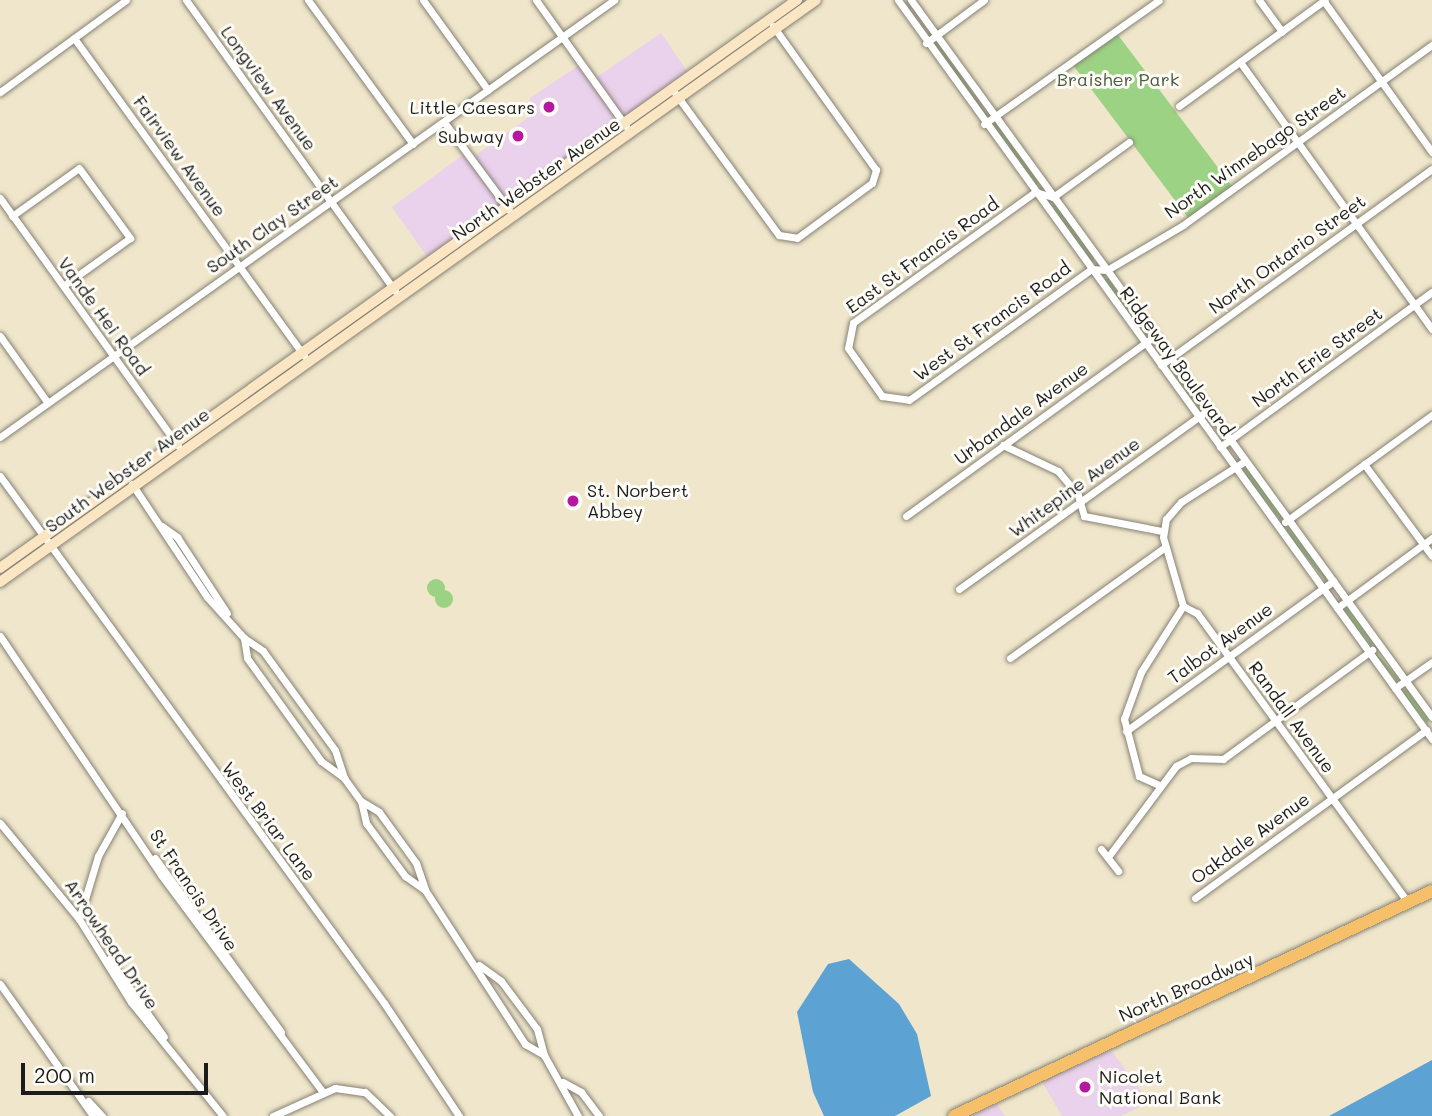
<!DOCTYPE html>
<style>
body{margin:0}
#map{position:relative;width:1432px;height:1116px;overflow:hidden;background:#efe6cb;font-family:Mali,sans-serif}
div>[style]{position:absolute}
.built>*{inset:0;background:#ead1ec}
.green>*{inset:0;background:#9cd283;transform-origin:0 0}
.round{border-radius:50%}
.water>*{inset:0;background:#5ca2d2}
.roads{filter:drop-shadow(0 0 2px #868174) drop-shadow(0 0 2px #868174)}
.minor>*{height:7px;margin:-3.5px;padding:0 3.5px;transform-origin:3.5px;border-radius:3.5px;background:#fff}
.secondary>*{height:10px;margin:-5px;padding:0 5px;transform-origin:5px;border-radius:5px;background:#fbe6c4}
.primary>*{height:12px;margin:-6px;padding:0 6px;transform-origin:6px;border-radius:6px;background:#f6c06b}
.dots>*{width:19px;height:19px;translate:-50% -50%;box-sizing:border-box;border:4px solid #fdfcf7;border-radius:50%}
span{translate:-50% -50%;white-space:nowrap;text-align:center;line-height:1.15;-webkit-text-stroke:6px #fdfcf7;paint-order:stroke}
.park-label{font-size:18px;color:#495c40}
.street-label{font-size:18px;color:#1c1c1c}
.poi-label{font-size:18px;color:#1c1c1c}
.right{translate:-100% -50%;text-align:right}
.left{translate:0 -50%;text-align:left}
.scale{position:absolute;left:21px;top:1063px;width:187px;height:32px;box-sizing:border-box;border:4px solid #1c1c1c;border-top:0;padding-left:9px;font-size:21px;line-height:24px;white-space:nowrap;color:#1c1c1c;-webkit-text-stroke:5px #fdfcf7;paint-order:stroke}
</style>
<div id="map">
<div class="built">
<i style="clip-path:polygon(661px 33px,693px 80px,433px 265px,392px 207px,467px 152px,472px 158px,537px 111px,529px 99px,582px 63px,594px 79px)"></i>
<i style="clip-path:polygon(1111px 1050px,1149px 1102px,1121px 1116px,1062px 1116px,1042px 1082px)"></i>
<i style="clip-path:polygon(997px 1104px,1005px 1116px,972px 1116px)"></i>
</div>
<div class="green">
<i style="left:1115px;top:31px;width:197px;height:54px;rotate:53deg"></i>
<i style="clip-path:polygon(933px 43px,938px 43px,988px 116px,985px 116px)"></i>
<i style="clip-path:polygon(996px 123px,1038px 181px,1037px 185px,991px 126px)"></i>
<i style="clip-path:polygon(1055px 204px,1094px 258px,1092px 262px,1050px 206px)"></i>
<i style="clip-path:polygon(1108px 278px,1148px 333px,1146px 336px,1103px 280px)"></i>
<i style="clip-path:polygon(1172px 365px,1202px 406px,1199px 410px,1167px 368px)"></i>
<i style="clip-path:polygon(1246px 468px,1282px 516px,1280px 520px,1242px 471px)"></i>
<i style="clip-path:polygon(1289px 527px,1326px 577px,1326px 581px,1285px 531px)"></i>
<i class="round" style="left:427px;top:579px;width:18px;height:18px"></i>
<i class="round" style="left:435px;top:590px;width:18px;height:18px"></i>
<i style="clip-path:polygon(1348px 608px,1373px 642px,1371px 646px,1343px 611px)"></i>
<i style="clip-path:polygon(1376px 653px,1398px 677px,1397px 682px,1376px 656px)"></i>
<i style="clip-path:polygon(1407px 689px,1429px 719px,1427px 724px,1402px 692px)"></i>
</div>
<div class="water">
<i style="clip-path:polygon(849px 959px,899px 1004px,917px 1034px,931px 1096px,895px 1116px,824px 1116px,813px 1092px,797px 1012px,828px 964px)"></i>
<i style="clip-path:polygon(1432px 1060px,1432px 1116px,1329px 1116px)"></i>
</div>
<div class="roads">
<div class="minor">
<i style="left:186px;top:0;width:358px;rotate:54.3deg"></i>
<i style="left:308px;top:0;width:178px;rotate:53.9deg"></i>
<i style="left:423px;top:0;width:111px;rotate:54.2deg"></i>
<i style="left:536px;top:0;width:155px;rotate:54.5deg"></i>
<i style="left:898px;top:0;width:912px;rotate:54.15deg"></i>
<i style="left:911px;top:0;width:886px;rotate:54deg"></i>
<i style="left:1259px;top:0;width:39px;rotate:54deg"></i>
<i style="left:1323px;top:0;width:187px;rotate:54.4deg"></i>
<i style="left:74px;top:38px;width:392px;rotate:54.1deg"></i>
<i style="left:926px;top:43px;width:72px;rotate:-36.6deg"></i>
<i style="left:1240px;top:62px;width:329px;rotate:54.3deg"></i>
<i style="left:672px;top:89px;width:181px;rotate:53.8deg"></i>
<i style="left:779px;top:235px;width:18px;rotate:9deg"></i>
<i style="left:797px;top:238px;width:93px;rotate:-36.3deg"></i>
<i style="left:872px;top:183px;width:14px;rotate:-73deg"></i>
<i style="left:876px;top:170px;width:177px;rotate:-125.6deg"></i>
<i style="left:0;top:92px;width:156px;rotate:-36.1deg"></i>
<i style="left:1179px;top:106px;width:180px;rotate:-36deg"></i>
<i style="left:444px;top:122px;width:109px;rotate:53.5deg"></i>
<i style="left:984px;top:124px;width:214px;rotate:-35.3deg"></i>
<i style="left:1129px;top:142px;width:94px;rotate:144.1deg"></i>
<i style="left:1053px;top:197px;width:19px;rotate:-164deg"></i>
<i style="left:1035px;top:192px;width:224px;rotate:144.3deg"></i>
<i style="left:853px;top:323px;width:25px;rotate:101deg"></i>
<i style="left:848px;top:348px;width:59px;rotate:54.7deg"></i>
<i style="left:882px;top:396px;width:27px;rotate:8deg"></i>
<i style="left:909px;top:400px;width:224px;rotate:-35.7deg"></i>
<i style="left:1091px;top:269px;width:16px;rotate:4deg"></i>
<i style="left:1107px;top:270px;width:88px;rotate:-30.6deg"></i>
<i style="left:1183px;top:225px;width:307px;rotate:-35.9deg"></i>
<i style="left:0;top:198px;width:305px;rotate:54.3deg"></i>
<i style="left:12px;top:216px;width:82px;rotate:-35.6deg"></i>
<i style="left:79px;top:168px;width:87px;rotate:53.9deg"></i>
<i style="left:130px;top:238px;width:82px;rotate:144.4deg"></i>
<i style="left:0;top:336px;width:82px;rotate:54.4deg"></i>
<i style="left:1161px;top:365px;width:334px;rotate:-35.9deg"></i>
<i style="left:0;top:437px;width:754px;rotate:-35.44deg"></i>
<i style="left:1003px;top:445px;width:61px;rotate:25.3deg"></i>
<i style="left:1058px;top:471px;width:31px;rotate:50deg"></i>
<i style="left:1078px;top:495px;width:22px;rotate:74deg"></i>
<i style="left:1084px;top:516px;width:79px;rotate:10.9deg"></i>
<i style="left:1220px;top:447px;width:263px;rotate:-36.2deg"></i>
<i style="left:1245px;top:461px;width:76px;rotate:147.4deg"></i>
<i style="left:1181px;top:502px;width:23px;rotate:131deg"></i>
<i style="left:1166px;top:519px;width:18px;rotate:99deg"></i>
<i style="left:1163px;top:537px;width:72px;rotate:73.8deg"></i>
<i style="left:1183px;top:606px;width:16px;rotate:27deg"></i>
<i style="left:1197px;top:613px;width:358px;rotate:53.9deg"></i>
<i style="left:1364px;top:464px;width:114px;rotate:53.5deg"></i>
<i style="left:0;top:476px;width:652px;rotate:53.92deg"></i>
<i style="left:384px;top:1003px;width:136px;rotate:56.4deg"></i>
<i style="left:132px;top:484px;width:136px;rotate:56.4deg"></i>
<i style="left:207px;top:597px;width:55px;rotate:47.9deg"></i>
<i style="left:244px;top:638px;width:20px;rotate:81deg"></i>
<i style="left:247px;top:658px;width:127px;rotate:54.3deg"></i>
<i style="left:321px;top:761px;width:29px;rotate:36deg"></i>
<i style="left:344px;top:778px;width:29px;rotate:54deg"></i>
<i style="left:361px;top:801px;width:23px;rotate:77deg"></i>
<i style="left:366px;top:823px;width:66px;rotate:53.7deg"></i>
<i style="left:405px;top:876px;width:24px;rotate:35deg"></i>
<i style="left:425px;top:890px;width:184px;rotate:57deg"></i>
<i style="left:525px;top:1044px;width:22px;rotate:30deg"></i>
<i style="left:544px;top:1055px;width:70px;rotate:60.9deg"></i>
<i style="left:906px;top:516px;width:307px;rotate:-35.9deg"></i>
<i style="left:1285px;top:522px;width:182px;rotate:-36.1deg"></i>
<i style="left:162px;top:526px;width:19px;rotate:36deg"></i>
<i style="left:177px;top:537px;width:91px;rotate:56.7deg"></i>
<i style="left:959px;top:589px;width:307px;rotate:-35.7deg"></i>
<i style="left:1337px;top:608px;width:118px;rotate:-36.4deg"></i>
<i style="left:0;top:636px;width:288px;rotate:56deg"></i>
<i style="left:161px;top:875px;width:271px;rotate:53.3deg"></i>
<i style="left:244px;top:638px;width:23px;rotate:34deg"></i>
<i style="left:263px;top:651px;width:122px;rotate:54deg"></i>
<i style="left:335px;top:750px;width:28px;rotate:72deg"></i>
<i style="left:1010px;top:658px;width:191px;rotate:-35.6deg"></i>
<i style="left:1395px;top:688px;width:45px;rotate:-35.1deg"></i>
<i style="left:1126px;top:731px;width:256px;rotate:-35.9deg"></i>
<i style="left:1159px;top:785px;width:22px;rotate:-156deg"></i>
<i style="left:1139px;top:776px;width:59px;rotate:-104.7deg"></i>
<i style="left:1124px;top:719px;width:50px;rotate:-70.1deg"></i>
<i style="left:1141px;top:672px;width:78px;rotate:-57.5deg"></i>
<i style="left:361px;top:801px;width:21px;rotate:31deg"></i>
<i style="left:379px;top:812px;width:63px;rotate:54deg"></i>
<i style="left:416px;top:863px;width:28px;rotate:71deg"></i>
<i style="left:0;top:823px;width:124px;rotate:50.5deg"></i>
<i style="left:79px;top:919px;width:98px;rotate:57.9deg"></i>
<i style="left:131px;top:1002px;width:146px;rotate:51.1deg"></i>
<i style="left:1101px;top:849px;width:28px;rotate:52deg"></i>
<i style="left:1108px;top:857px;width:114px;rotate:-53.2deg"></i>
<i style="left:1176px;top:766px;width:17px;rotate:-28deg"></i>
<i style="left:1191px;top:758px;width:32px;rotate:2deg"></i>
<i style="left:1223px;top:759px;width:185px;rotate:-36.2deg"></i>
<i style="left:155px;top:858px;width:215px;rotate:54.1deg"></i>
<i style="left:1195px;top:898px;width:286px;rotate:-36deg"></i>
<i style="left:79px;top:919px;width:66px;rotate:-73.2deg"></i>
<i style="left:98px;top:856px;width:49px;rotate:-60.8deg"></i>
<i style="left:109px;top:959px;width:95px;rotate:54.8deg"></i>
<i style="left:479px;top:965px;width:27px;rotate:36deg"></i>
<i style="left:501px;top:981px;width:60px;rotate:53.1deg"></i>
<i style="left:537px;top:1029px;width:27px;rotate:75deg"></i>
<i style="left:0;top:984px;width:161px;rotate:54.8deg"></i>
<i style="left:563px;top:1082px;width:21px;rotate:29deg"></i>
<i style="left:581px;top:1092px;width:30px;rotate:53deg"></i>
<i style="left:88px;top:1101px;width:21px;rotate:47deg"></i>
<i style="left:273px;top:1116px;width:68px;rotate:-24.3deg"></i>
<i style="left:335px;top:1088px;width:30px;rotate:8deg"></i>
<i style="left:365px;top:1092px;width:35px;rotate:44deg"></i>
</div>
<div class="secondary">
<i style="left:0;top:568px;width:979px;rotate:-35.48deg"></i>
<i style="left:0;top:582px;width:1002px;rotate:-35.5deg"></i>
</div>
<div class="primary">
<i style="left:954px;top:1116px;width:528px;rotate:-25.21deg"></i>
</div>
</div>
<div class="dots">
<i style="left:549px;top:107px;background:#b5179e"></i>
<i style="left:518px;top:136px;background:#b5179e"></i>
<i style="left:573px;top:501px;background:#b5179e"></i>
<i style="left:1085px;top:1087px;background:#b5179e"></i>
</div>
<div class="park-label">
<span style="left:1118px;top:79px">Braisher Park</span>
</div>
<div class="street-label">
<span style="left:269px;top:88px;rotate:54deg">Longview Avenue</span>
<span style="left:1255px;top:152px;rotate:-35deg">North Winnebago Street</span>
<span style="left:180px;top:156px;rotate:54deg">Fairview Avenue</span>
<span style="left:536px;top:179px;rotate:-35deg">North Webster Avenue</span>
<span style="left:272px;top:224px;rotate:-35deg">South Clay Street</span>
<span style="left:1287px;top:254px;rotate:-36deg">North Ontario Street</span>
<span style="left:922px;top:255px;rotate:-36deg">East St Francis Road</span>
<span style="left:104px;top:316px;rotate:54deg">Vande Hei Road</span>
<span style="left:992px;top:321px;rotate:-36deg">West St Francis Road</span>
<span style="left:1317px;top:357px;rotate:-36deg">North Erie Street</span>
<span style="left:1177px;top:361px;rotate:54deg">Ridgeway Boulevard</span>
<span style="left:1021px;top:413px;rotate:-36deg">Urbandale Avenue</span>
<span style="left:127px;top:470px;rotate:-36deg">South Webster Avenue</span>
<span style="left:1074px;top:487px;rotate:-36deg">Whitepine Avenue</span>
<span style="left:1220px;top:643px;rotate:-36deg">Talbot Avenue</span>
<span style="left:1292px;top:717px;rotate:54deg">Randall Avenue</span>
<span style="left:269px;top:821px;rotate:53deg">West Briar Lane</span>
<span style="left:1250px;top:838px;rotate:-36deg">Oakdale Avenue</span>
<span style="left:194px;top:890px;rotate:56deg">St Francis Drive</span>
<span style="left:112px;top:944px;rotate:56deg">Arrowhead Drive</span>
<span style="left:1186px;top:987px;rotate:-24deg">North Broadway</span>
</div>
<div class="poi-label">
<span class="right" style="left:535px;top:107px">Little Caesars</span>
<span class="right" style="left:504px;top:136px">Subway</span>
<span class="left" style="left:587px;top:501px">St. Norbert<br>Abbey</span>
<span class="left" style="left:1099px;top:1087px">Nicolet<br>National Bank</span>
</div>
<div class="scale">200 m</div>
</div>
